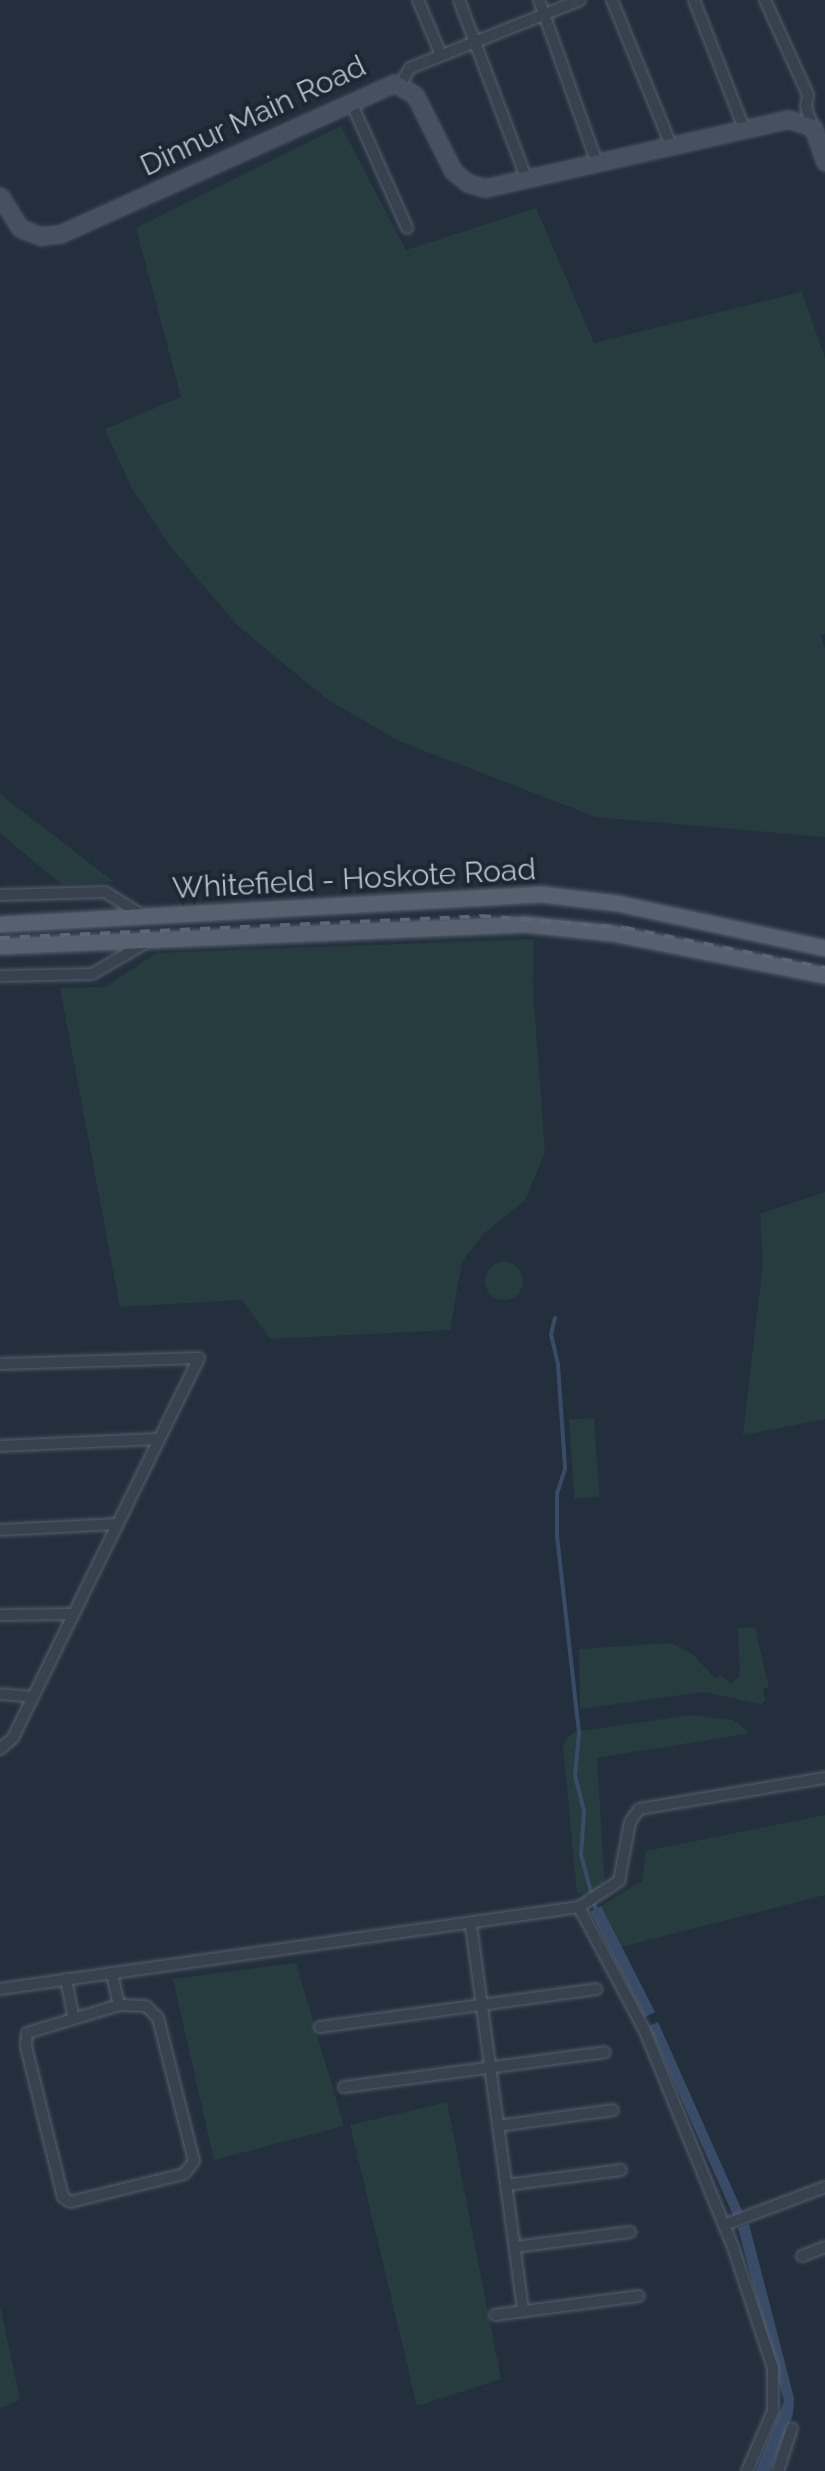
<!DOCTYPE html>
<style>
body{margin:0}
#map{position:relative;width:825px;height:2471px;overflow:hidden;background:#242f3e;font-family:Raleway,sans-serif}
div>[style]{position:absolute}
.green>*{inset:0;background:#263c3f;transform-origin:0 0}
.round{border-radius:50%}
.water>*{inset:0;background:#394c67;transform-origin:0 0}
.stream>*{height:4px;margin:-2px;padding:0 2px;transform-origin:2px;border-radius:2px;background:#394c67}
.roads{filter:drop-shadow(0 0 2px #565f6c) drop-shadow(0 0 2px #565f6c)}
.street>*{height:10px;margin:-5px;padding:0 5px;transform-origin:5px;border-radius:5px;background:#38414e}
.secondary>*{height:15px;margin:-7.5px;padding:0 7.5px;transform-origin:7.5px;border-radius:7.5px;background:#465061}
.primary>*{height:15px;margin:-7.5px;padding:0 7.5px;transform-origin:7.5px;border-radius:7.5px;background:#56606e}
.rail>*{height:4px;margin-top:-2px;transform-origin:0;background:repeating-linear-gradient(90deg,#5a6575 0 10px,transparent 0 20px)}
span{translate:-50% -50%;white-space:nowrap;text-align:center;line-height:1.15;-webkit-text-stroke:8px #1d2633;paint-order:stroke}
.street-label{font-size:30px;color:#b4bcc9}
</style>
<div id="map">
<div class="green">
<i style="clip-path:polygon(341px 126px,406px 250px,536px 208px,594px 343px,802px 292px,825px 358px,825px 634px,821px 636px,825px 648px,825px 837px,596px 817px,399px 741px,328px 700px,237px 625px,170px 546px,131px 487px,105px 429px,181px 397px,136px 228px)"></i>
<i style="clip-path:polygon(0 794px,114px 882px,61px 884px,0 833px)"></i>
<i style="clip-path:polygon(534px 939px,533px 990px,545px 1153px,525px 1200px,483px 1234px,462px 1262px,450px 1330px,270px 1339px,242px 1300px,120px 1307px,60px 988px,106px 987px,156px 953px)"></i>
<i style="clip-path:polygon(825px 1192px,825px 1419px,743px 1435px,763px 1263px,760px 1214px)"></i>
<i class="round" style="left:485px;top:1262px;width:38px;height:38px"></i>
<i style="left:594px;top:1418px;width:79px;height:25px;rotate:86deg"></i>
<i style="clip-path:polygon(755px 1627px,769px 1688px,763px 1688px,765px 1701px,760px 1704px,704px 1692px,580px 1709px,579px 1649px,671px 1643px,692px 1654px,715px 1678px,720px 1675px,731px 1684px,740px 1676px,738px 1628px)"></i>
<i style="clip-path:polygon(691px 1715px,733px 1720px,750px 1733px,597px 1758px,605px 1889px,577px 1894px,563px 1745px,567px 1738px,574px 1732px)"></i>
<i style="clip-path:polygon(825px 1815px,825px 1895px,621px 1947px,601px 1906px,642px 1881px,646px 1851px)"></i>
<i style="clip-path:polygon(296px 1963px,344px 2126px,214px 2160px,173px 1979px)"></i>
<i style="clip-path:polygon(447px 2102px,501px 2379px,417px 2406px,350px 2125px)"></i>
<i style="clip-path:polygon(0 2305px,20px 2400px,0 2408px)"></i>
</div>
<div class="water">
<i style="left:601px;top:1906px;width:119px;height:12px;rotate:63deg"></i>
<i style="left:658px;top:2022px;width:209px;height:10px;rotate:66deg"></i>
<i style="clip-path:polygon(749px 2224px,794px 2398px,793px 2414px,770px 2471px,756px 2471px,784px 2401px,738px 2228px)"></i>
</div>
<div class="stream">
<i style="left:555px;top:1318px;width:16px;rotate:104deg"></i>
<i style="left:551px;top:1334px;width:32px;rotate:77deg"></i>
<i style="left:558px;top:1365px;width:104px;rotate:86.1deg"></i>
<i style="left:565px;top:1469px;width:26px;rotate:108deg"></i>
<i style="left:557px;top:1494px;width:42px;rotate:90deg"></i>
<i style="left:557px;top:1536px;width:198px;rotate:83.6deg"></i>
<i style="left:579px;top:1733px;width:42px;rotate:95.4deg"></i>
<i style="left:575px;top:1775px;width:38px;rotate:76deg"></i>
<i style="left:584px;top:1812px;width:43px;rotate:94deg"></i>
<i style="left:581px;top:1855px;width:61px;rotate:74.8deg"></i>
</div>
<div class="roads">
<div class="street">
<i style="left:418px;top:0;width:60px;rotate:67.3deg"></i>
<i style="left:459px;top:0;width:192px;rotate:69.3deg"></i>
<i style="left:539px;top:0;width:173px;rotate:70.4deg"></i>
<i style="left:612px;top:0;width:154px;rotate:67.9deg"></i>
<i style="left:694px;top:0;width:135px;rotate:68.7deg"></i>
<i style="left:765px;top:0;width:104px;rotate:65.6deg"></i>
<i style="left:808px;top:95px;width:12px;rotate:99deg"></i>
<i style="left:806px;top:107px;width:21px;rotate:71deg"></i>
<i style="left:401px;top:84px;width:18px;rotate:-61deg"></i>
<i style="left:410px;top:68px;width:183px;rotate:-21.8deg"></i>
<i style="left:351px;top:102px;width:138px;rotate:66deg"></i>
<i style="left:0;top:895px;width:105px;rotate:-1.6deg"></i>
<i style="left:105px;top:892px;width:44px;rotate:31.9deg"></i>
<i style="left:0;top:976px;width:92px;rotate:-1.2deg"></i>
<i style="left:92px;top:974px;width:66px;rotate:-30.1deg"></i>
<i style="left:0;top:1364px;width:199px;rotate:-1.7deg"></i>
<i style="left:199px;top:1358px;width:423px;rotate:116.1deg"></i>
<i style="left:13px;top:1738px;width:17px;rotate:140deg"></i>
<i style="left:0;top:1446px;width:158px;rotate:-2.5deg"></i>
<i style="left:0;top:1530px;width:117px;rotate:-2.9deg"></i>
<i style="left:0;top:1615px;width:73px;rotate:-0.8deg"></i>
<i style="left:0;top:1694px;width:33px;rotate:5deg"></i>
<i style="left:579px;top:1907px;width:138px;rotate:62deg"></i>
<i style="left:644px;top:2029px;width:235px;rotate:67.8deg"></i>
<i style="left:733px;top:2247px;width:127px;rotate:71.7deg"></i>
<i style="left:773px;top:2368px;width:43px;rotate:90deg"></i>
<i style="left:773px;top:2411px;width:65px;rotate:113.4deg"></i>
<i style="left:471px;top:1925px;width:390px;rotate:82.3deg"></i>
<i style="left:112px;top:1973px;width:33px;rotate:78deg"></i>
<i style="left:66px;top:1979px;width:38px;rotate:79deg"></i>
<i style="left:0;top:1989px;width:585px;rotate:-8.06deg"></i>
<i style="left:579px;top:1907px;width:48px;rotate:-33deg"></i>
<i style="left:619px;top:1881px;width:60px;rotate:-79.4deg"></i>
<i style="left:630px;top:1822px;width:16px;rotate:-55deg"></i>
<i style="left:639px;top:1809px;width:189px;rotate:-9.5deg"></i>
<i style="left:119px;top:2005px;width:27px;rotate:2deg"></i>
<i style="left:146px;top:2006px;width:17px;rotate:45deg"></i>
<i style="left:158px;top:2018px;width:147px;rotate:75.9deg"></i>
<i style="left:194px;top:2161px;width:16px;rotate:128deg"></i>
<i style="left:184px;top:2174px;width:117px;rotate:166.2deg"></i>
<i style="left:70px;top:2202px;width:9px;rotate:-144deg"></i>
<i style="left:63px;top:2197px;width:155px;rotate:-103.8deg"></i>
<i style="left:26px;top:2046px;width:13px;rotate:-86deg"></i>
<i style="left:27px;top:2033px;width:96px;rotate:-16.9deg"></i>
<i style="left:320px;top:2027px;width:279px;rotate:-7.8deg"></i>
<i style="left:344px;top:2087px;width:263px;rotate:-7.6deg"></i>
<i style="left:498px;top:2126px;width:116px;rotate:-7.9deg"></i>
<i style="left:506px;top:2185px;width:116px;rotate:-7.4deg"></i>
<i style="left:724px;top:2225px;width:108px;rotate:-20.6deg"></i>
<i style="left:515px;top:2247px;width:116px;rotate:-7.4deg"></i>
<i style="left:802px;top:2256px;width:25px;rotate:-21deg"></i>
<i style="left:495px;top:2315px;width:145px;rotate:-7.5deg"></i>
<i style="left:778px;top:2471px;width:45px;rotate:-72deg"></i>
</div>
<div class="secondary">
<i style="left:0;top:196px;width:38px;rotate:58deg"></i>
<i style="left:20px;top:228px;width:22px;rotate:22deg"></i>
<i style="left:40px;top:236px;width:20px;rotate:-6deg"></i>
<i style="left:60px;top:234px;width:367px;rotate:-24.3deg"></i>
<i style="left:395px;top:83px;width:23px;rotate:31deg"></i>
<i style="left:415px;top:95px;width:85px;rotate:63.4deg"></i>
<i style="left:453px;top:171px;width:19px;rotate:39deg"></i>
<i style="left:468px;top:183px;width:18px;rotate:16deg"></i>
<i style="left:485px;top:188px;width:311px;rotate:-12.8deg"></i>
<i style="left:788px;top:119px;width:26px;rotate:18deg"></i>
<i style="left:813px;top:127px;width:37px;rotate:71deg"></i>
</div>
<div class="primary">
<i style="left:0;top:924px;width:542px;rotate:-3.17deg"></i>
<i style="left:541px;top:894px;width:77px;rotate:6.8deg"></i>
<i style="left:617px;top:903px;width:213px;rotate:12.2deg"></i>
<i style="left:0;top:946px;width:525px;rotate:-2.4deg"></i>
<i style="left:525px;top:924px;width:87px;rotate:5.9deg"></i>
<i style="left:612px;top:933px;width:217px;rotate:11.2deg"></i>
</div>
</div>
<div class="rail">
<i style="left:0;top:938px;width:482px;rotate:-2.6deg"></i>
<i style="left:481px;top:916px;width:144px;rotate:4.8deg"></i>
<i style="left:625px;top:928px;width:204px;rotate:11.3deg"></i>
</div>
<div class="street-label">
<span style="left:253px;top:116px;rotate:-25deg">Dinnur Main Road</span>
<span style="left:354px;top:879px;rotate:-3deg">Whitefield - Hoskote Road</span>
</div>
</div>
